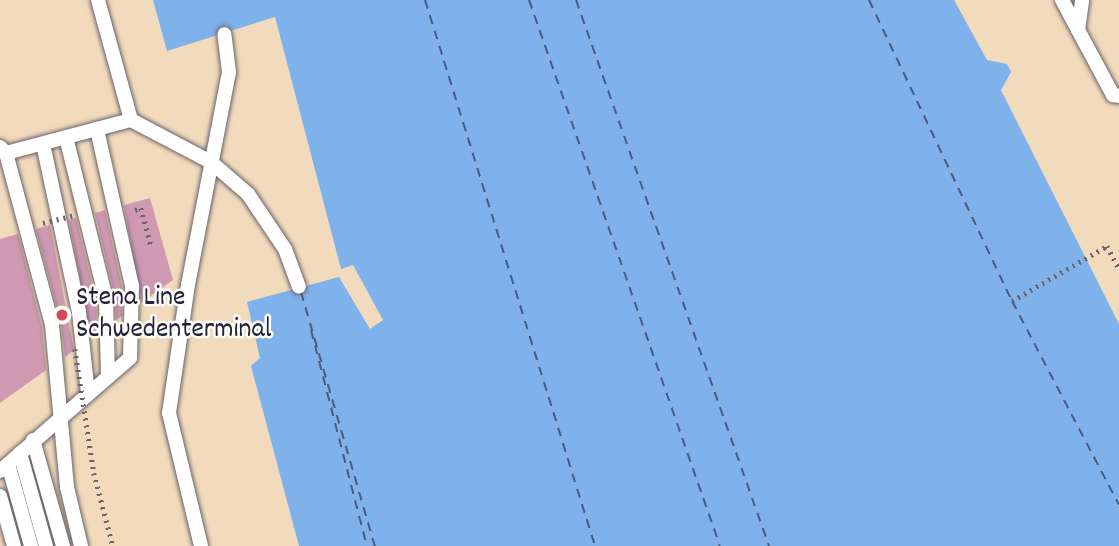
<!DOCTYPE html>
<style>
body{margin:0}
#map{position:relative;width:1119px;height:546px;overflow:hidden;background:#f2dbbd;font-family:Dekko,sans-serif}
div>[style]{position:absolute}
.water>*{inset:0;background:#7fb1eb}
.ferry>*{height:2px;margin-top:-1px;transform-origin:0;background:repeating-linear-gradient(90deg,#475b81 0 9px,transparent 0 16px)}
.building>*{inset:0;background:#cf99b1}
.path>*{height:4.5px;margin-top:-2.25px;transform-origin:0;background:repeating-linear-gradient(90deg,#6b6368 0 2px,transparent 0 7px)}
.roads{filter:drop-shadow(0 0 2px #6b6368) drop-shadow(0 0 2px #6b6368)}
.service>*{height:14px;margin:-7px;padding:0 7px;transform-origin:7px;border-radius:7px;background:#fff}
.path-bridge>*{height:4.5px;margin-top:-2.25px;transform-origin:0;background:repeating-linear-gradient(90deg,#6b6368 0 2px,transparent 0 7px)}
.dots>*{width:19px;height:19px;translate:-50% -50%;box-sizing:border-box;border:4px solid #fdfcf7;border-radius:50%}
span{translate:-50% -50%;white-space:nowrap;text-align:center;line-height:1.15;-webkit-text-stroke:5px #fdfcf7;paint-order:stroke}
.poi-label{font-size:28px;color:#22223b}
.left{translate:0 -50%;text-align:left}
</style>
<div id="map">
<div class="water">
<i style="clip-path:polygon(153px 0,954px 0,987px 60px,1007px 64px,1011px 72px,1001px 90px,1119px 324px,1119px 546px,299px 546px,251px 366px,260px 358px,247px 302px,339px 277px,370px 329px,383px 320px,353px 265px,341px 269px,275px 17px,167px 51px)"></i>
</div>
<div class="ferry">
<i style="left:425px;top:0;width:572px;rotate:72.71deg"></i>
<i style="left:529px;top:0;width:578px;rotate:70.72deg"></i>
<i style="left:576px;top:0;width:579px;rotate:70.53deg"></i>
<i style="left:869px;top:0;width:333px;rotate:64.6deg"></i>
<i style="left:1012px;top:301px;width:230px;rotate:62.3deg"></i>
<i style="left:301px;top:292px;width:265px;rotate:73.8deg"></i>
<i style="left:311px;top:330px;width:223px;rotate:75.5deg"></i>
</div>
<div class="building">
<i style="clip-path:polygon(150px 198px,173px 280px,141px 303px,124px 205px)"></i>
<i style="clip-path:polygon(105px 210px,122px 287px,122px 316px,116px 320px,115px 297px,95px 213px)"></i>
<i style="clip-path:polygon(76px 218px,96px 300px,97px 333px,91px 337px,69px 220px)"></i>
<i style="clip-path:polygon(50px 225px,74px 350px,65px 357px,61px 323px,36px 229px)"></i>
<i style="clip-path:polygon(18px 234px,42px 327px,46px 370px,0 403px,0 239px)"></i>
</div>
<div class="path">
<i style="left:135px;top:210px;width:6px;rotate:-18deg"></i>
<i style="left:141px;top:208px;width:38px;rotate:75deg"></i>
<i style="left:1012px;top:301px;width:110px;rotate:-30.1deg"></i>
<i style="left:1107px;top:246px;width:26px;rotate:62deg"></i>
</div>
<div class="roads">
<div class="service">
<i style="left:98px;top:0;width:124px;rotate:74.6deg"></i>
<i style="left:1062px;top:0;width:108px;rotate:61.8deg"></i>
<i style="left:1113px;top:95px;width:6px;rotate:9deg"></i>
<i style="left:1078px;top:30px;width:30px;rotate:-82deg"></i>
<i style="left:66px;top:137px;width:167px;rotate:76.1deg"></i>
<i style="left:106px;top:299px;width:78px;rotate:88.5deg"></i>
<i style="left:43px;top:144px;width:172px;rotate:77.9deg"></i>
<i style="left:79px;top:312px;width:82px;rotate:83.7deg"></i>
<i style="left:0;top:147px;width:8px;rotate:45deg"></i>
<i style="left:6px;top:153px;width:178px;rotate:75deg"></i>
<i style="left:52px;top:325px;width:163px;rotate:84.7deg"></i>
<i style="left:67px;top:487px;width:61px;rotate:76.7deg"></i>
<i style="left:6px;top:153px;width:129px;rotate:-14.8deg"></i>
<i style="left:131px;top:120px;width:90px;rotate:27.7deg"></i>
<i style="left:211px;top:162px;width:49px;rotate:40.9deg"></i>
<i style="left:248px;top:194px;width:66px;rotate:56.1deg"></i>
<i style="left:285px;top:249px;width:40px;rotate:69.8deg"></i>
<i style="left:33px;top:440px;width:110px;rotate:74.2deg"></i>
<i style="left:20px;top:453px;width:97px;rotate:74.4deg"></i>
<i style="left:8px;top:464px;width:85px;rotate:74.3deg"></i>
<i style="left:0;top:471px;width:172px;rotate:-41deg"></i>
<i style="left:130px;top:358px;width:72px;rotate:-88.4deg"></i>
<i style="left:132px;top:286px;width:161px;rotate:-102.6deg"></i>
<i style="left:0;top:496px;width:52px;rotate:74.4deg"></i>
<i style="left:201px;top:546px;width:137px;rotate:-103.5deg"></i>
<i style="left:169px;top:413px;width:129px;rotate:-81.6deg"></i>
<i style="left:188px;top:285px;width:217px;rotate:-79.1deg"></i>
<i style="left:229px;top:72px;width:38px;rotate:-97deg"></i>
</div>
</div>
<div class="path-bridge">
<i style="left:43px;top:223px;width:33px;rotate:-14deg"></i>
<i style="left:75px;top:349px;width:125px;rotate:81.3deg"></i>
<i style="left:94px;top:473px;width:75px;rotate:75.4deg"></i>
</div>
<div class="dots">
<i style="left:62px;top:315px;background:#d1495b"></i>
</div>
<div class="poi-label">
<span class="left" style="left:76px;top:315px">Stena Line<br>Schwedenterminal</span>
</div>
</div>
